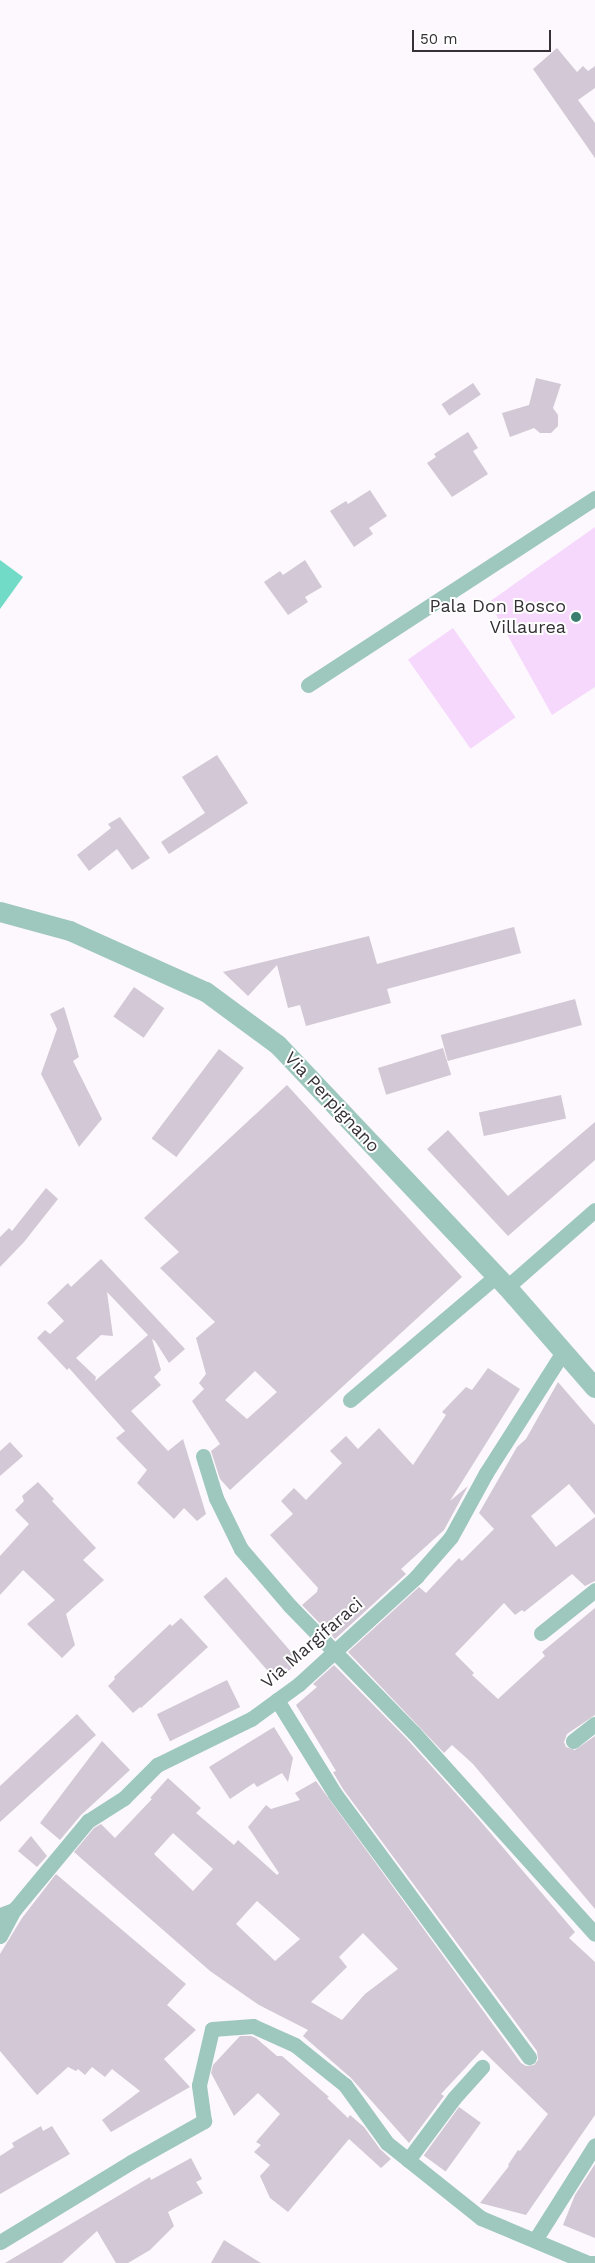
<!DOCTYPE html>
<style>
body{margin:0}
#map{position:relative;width:595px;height:2263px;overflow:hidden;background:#fcf8fd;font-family:"Work Sans",sans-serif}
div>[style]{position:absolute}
.green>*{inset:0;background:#f7d8fd;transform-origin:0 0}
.water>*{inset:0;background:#71dbc7}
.building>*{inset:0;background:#d3c8d5;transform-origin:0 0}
.minor>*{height:15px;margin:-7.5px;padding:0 7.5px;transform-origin:7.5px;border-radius:7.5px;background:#9ec7be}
.tertiary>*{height:20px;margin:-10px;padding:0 10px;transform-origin:10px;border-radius:10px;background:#9ec7be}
.dots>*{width:14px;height:14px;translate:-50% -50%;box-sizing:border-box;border:2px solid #fff;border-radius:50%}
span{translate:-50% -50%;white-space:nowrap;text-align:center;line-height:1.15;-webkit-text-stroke:4px #fff;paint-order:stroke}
.poi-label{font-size:18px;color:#353136}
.right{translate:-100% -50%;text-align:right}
.street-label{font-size:18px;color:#353136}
.scale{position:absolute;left:412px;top:30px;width:139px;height:22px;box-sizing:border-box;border:2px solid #353136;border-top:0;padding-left:6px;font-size:15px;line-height:18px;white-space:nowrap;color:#353136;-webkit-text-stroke:4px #fff;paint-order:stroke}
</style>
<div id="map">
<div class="green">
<i style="clip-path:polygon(595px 527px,595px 687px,552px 715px,489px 602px)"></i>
<i style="left:453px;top:628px;width:109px;height:55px;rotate:55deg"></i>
</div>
<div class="water">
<i style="clip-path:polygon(0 560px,23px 577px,0 609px)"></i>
</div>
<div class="building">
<i style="clip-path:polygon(557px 48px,577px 72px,583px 66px,588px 71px,595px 66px,595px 88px,578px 100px,595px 123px,595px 158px,533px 69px)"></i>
<i style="clip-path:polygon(536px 378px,561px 384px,553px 408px,558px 415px,558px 426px,551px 433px,540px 433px,534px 428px,510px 437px,502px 413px,529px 405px)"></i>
<i style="left:473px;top:383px;width:14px;height:38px;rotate:56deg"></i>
<i style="clip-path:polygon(468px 432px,478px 448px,473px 451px,488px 474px,452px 497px,427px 463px,436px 457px,434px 454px)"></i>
<i style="clip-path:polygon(370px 490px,387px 516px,369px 528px,373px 534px,354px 547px,330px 511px,346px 501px,348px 504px)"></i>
<i style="clip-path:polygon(305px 560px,322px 587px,305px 597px,308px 602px,288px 615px,264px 582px,280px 571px,283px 575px)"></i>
<i style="clip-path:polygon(217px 755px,248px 803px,169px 854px,161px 842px,205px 813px,182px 777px)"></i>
<i style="clip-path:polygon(120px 817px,150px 858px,132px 870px,117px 849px,89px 871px,77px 855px,111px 828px,108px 824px)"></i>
<i style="clip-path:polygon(514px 927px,521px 953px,387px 989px,391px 1003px,306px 1026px,300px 1005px,288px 1008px,277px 965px,248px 996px,223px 972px,369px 936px,377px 964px)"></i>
<i style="left:134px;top:987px;width:37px;height:36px;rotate:35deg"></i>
<i style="left:575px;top:999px;width:27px;height:139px;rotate:75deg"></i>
<i style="clip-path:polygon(64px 1007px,79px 1057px,73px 1061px,102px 1119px,79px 1147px,41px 1074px,57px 1029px,50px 1014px)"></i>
<i style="left:443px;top:1048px;width:28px;height:68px;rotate:73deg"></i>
<i style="left:219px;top:1049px;width:31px;height:112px;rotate:37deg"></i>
<i style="clip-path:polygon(evenodd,287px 1085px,462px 1277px,230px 1490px,220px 1479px,211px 1451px,220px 1444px,192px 1401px,204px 1389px,199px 1383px,206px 1374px,196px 1338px,215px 1322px,160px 1268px,179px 1252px,144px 1218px,287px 1085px,255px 1371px,277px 1392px,247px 1419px,225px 1400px,255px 1371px)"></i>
<i style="left:561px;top:1095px;width:24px;height:84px;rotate:78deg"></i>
<i style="clip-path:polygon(595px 1122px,595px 1160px,508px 1236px,427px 1149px,448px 1130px,508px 1196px)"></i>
<i style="clip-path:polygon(46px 1188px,58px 1199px,24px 1242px,0 1267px,0 1237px,9px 1228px,12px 1231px)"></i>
<i style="clip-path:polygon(evenodd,101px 1259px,185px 1349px,169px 1363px,155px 1341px,152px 1339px,161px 1370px,154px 1377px,161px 1385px,131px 1411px,168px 1451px,183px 1439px,206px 1514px,197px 1521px,184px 1508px,174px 1519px,137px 1483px,147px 1470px,116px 1438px,125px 1431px,69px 1368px,67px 1370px,37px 1338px,45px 1330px,50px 1334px,64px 1321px,47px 1303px,68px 1283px,71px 1287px,101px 1259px,107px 1292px,148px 1335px,95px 1381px,96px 1377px,76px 1358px,101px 1335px,113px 1336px,107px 1292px)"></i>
<i style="clip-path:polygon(488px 1368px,520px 1389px,450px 1501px,468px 1486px,444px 1530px,401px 1569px,406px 1574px,335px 1639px,302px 1605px,317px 1592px,318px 1588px,270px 1535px,293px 1514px,281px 1501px,294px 1488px,306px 1500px,342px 1463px,330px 1451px,346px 1436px,358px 1449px,379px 1428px,413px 1465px,446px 1415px,442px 1412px,466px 1387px,472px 1390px)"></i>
<i style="clip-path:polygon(558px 1382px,595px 1425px,595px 1515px,569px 1484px,531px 1516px,556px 1547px,595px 1517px,595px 1581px,585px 1586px,572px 1574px,524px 1612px,522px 1610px,515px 1615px,504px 1603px,455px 1654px,474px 1673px,472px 1675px,498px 1699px,545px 1656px,542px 1652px,595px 1608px,595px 1715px,567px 1734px,564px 1742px,566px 1747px,575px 1750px,595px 1736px,595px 1909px,473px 1764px,452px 1745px,444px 1753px,348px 1652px,419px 1587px,426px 1593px,459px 1558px,462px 1561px,494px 1529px,479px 1513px,517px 1447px,526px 1439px)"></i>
<i style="clip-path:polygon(10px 1442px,23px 1456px,0 1476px,0 1451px)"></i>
<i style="clip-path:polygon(38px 1482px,54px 1499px,52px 1501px,96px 1548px,83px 1560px,104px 1580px,66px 1614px,75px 1645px,62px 1658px,27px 1624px,55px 1600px,23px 1570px,0 1595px,0 1556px,29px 1524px,15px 1510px,24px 1501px,22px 1496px)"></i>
<i style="left:226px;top:1577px;width:112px;height:30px;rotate:49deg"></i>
<i style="clip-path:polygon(181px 1618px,208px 1647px,141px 1708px,140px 1707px,133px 1713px,108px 1686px,115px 1679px,114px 1677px,170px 1624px,172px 1626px)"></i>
<i style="clip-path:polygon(evenodd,334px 1665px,407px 1739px,470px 1809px,575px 1932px,569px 1938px,595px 1962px,595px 2115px,526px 2215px,480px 2203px,509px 2166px,508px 2165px,518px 2150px,520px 2151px,548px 2114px,482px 2050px,441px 2094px,444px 2096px,409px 2143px,351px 2078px,303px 2036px,308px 2030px,259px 2005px,210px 1971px,74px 1852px,94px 1828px,101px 1824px,115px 1838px,152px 1799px,150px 1798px,168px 1778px,201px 1808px,196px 1813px,234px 1845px,238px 1840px,277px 1875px,279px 1873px,248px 1827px,266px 1805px,271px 1809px,300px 1800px,295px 1793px,316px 1781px,521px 2063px,526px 2066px,534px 2065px,538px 2060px,537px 2051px,343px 1789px,333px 1772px,336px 1771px,296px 1705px,317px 1687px,313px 1684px,334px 1665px,173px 1833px,213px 1869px,193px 1891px,154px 1854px,173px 1833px,334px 1665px,257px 1901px,300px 1939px,275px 1961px,236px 1924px,257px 1901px,334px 1665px,363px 1933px,398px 1969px,365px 1994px,342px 2020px,311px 2002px,347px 1967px,339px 1957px,363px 1933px)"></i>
<i style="left:227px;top:1680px;width:30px;height:78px;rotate:64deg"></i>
<i style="clip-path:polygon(77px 1714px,96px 1735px,0 1822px,0 1786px)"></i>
<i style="clip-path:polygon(274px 1727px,293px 1758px,288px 1782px,282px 1773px,257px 1787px,254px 1783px,230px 1799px,209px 1767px)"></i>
<i style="clip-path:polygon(102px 1741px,130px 1770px,81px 1815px,60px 1840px,40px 1823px)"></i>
<i style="clip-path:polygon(31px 1836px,47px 1856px,37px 1867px,18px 1851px)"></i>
<i style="clip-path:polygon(56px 1874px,186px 1984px,167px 2005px,196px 2030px,164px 2059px,190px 2087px,111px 2132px,102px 2120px,140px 2091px,112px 2069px,105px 2077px,92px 2067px,85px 2075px,78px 2069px,76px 2071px,68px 2067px,37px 2095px,0 2051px,0 1954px,22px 1918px)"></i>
<i style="clip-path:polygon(240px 2036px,251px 2036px,256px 2038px,277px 2056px,282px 2056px,329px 2097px,327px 2098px,348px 2118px,350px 2115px,364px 2127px,380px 2149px,391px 2159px,381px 2168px,349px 2139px,288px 2212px,270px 2198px,260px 2176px,270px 2165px,254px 2152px,261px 2145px,256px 2142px,280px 2114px,258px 2093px,234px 2116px,211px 2073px,213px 2065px)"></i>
<i style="left:459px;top:2107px;width:27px;height:60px;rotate:36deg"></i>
<i style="clip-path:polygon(41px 2126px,43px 2131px,52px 2126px,70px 2154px,0 2194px,0 2156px,14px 2147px,12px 2143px)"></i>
<i style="clip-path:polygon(191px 2158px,202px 2179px,196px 2182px,203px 2193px,168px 2212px,174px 2226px,150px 2250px,128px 2263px,116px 2263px,97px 2231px,62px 2263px,5px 2263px,150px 2177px,151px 2180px)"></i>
<i style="clip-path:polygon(595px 2164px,595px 2238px,563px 2225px,575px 2195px)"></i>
<i style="clip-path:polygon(224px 2240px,261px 2263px,211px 2263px)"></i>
</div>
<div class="minor">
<i style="left:308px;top:685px;width:343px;rotate:-33.1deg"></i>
<i style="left:507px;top:1287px;width:117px;rotate:-41.2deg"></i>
<i style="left:350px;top:1400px;width:192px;rotate:-40.3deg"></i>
<i style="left:203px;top:1456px;width:44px;rotate:72.8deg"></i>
<i style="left:216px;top:1498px;width:57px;rotate:63.9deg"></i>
<i style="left:241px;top:1549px;width:75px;rotate:49.3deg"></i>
<i style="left:290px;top:1606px;width:177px;rotate:45.7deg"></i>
<i style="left:414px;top:1733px;width:270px;rotate:48deg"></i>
<i style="left:541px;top:1633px;width:69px;rotate:-38.5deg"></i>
<i style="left:277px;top:1700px;width:110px;rotate:58.3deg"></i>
<i style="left:335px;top:1794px;width:327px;rotate:53.6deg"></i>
<i style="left:573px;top:1741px;width:28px;rotate:-38deg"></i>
<i style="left:0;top:1915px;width:15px;rotate:-20deg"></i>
<i style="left:14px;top:1910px;width:116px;rotate:-50.3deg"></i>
<i style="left:88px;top:1821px;width:43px;rotate:-32.6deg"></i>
<i style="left:124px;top:1798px;width:47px;rotate:-45deg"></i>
<i style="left:157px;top:1765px;width:105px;rotate:-26.1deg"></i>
<i style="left:251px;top:1719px;width:59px;rotate:-36.1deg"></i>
<i style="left:299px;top:1684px;width:159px;rotate:-42.4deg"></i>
<i style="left:416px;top:1577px;width:53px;rotate:-48.8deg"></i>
<i style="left:451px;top:1537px;width:73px;rotate:-61.3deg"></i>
<i style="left:486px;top:1473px;width:143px;rotate:-57.5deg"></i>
<i style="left:0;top:1936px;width:30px;rotate:-62deg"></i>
<i style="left:408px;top:2160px;width:77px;rotate:-53.4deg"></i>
<i style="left:454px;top:2098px;width:42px;rotate:-47.9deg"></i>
<i style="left:535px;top:2240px;width:112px;rotate:-57.7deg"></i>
<i style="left:0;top:2242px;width:153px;rotate:-31.4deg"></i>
<i style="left:131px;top:2162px;width:84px;rotate:-29.3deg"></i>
<i style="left:204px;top:2121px;width:36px;rotate:-98deg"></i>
<i style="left:199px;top:2085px;width:57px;rotate:-76.9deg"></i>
<i style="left:212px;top:2029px;width:41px;rotate:-4.2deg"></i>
<i style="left:253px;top:2026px;width:46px;rotate:24.3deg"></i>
<i style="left:295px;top:2045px;width:64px;rotate:38.7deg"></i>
<i style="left:345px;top:2085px;width:72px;rotate:54.1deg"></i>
<i style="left:387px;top:2143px;width:120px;rotate:38.6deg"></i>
<i style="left:481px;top:2218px;width:116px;rotate:22.8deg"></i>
<i style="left:588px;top:2263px;width:7px"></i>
</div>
<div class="tertiary">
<i style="left:0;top:912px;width:73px;rotate:15.2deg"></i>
<i style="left:70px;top:931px;width:149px;rotate:24.2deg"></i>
<i style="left:206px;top:992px;width:89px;rotate:36.4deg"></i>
<i style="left:278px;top:1045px;width:333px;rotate:46.6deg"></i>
<i style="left:507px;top:1287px;width:134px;rotate:48.9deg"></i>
</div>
<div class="dots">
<i style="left:576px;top:617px;background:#3a7e71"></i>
</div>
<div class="poi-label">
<span class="right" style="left:566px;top:617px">Pala Don Bosco<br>Villaurea</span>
</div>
<div class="street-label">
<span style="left:332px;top:1102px;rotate:47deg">Via Perpignano</span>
<span style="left:312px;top:1643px;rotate:-41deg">Via Margifaraci</span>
</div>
<div class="scale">50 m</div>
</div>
